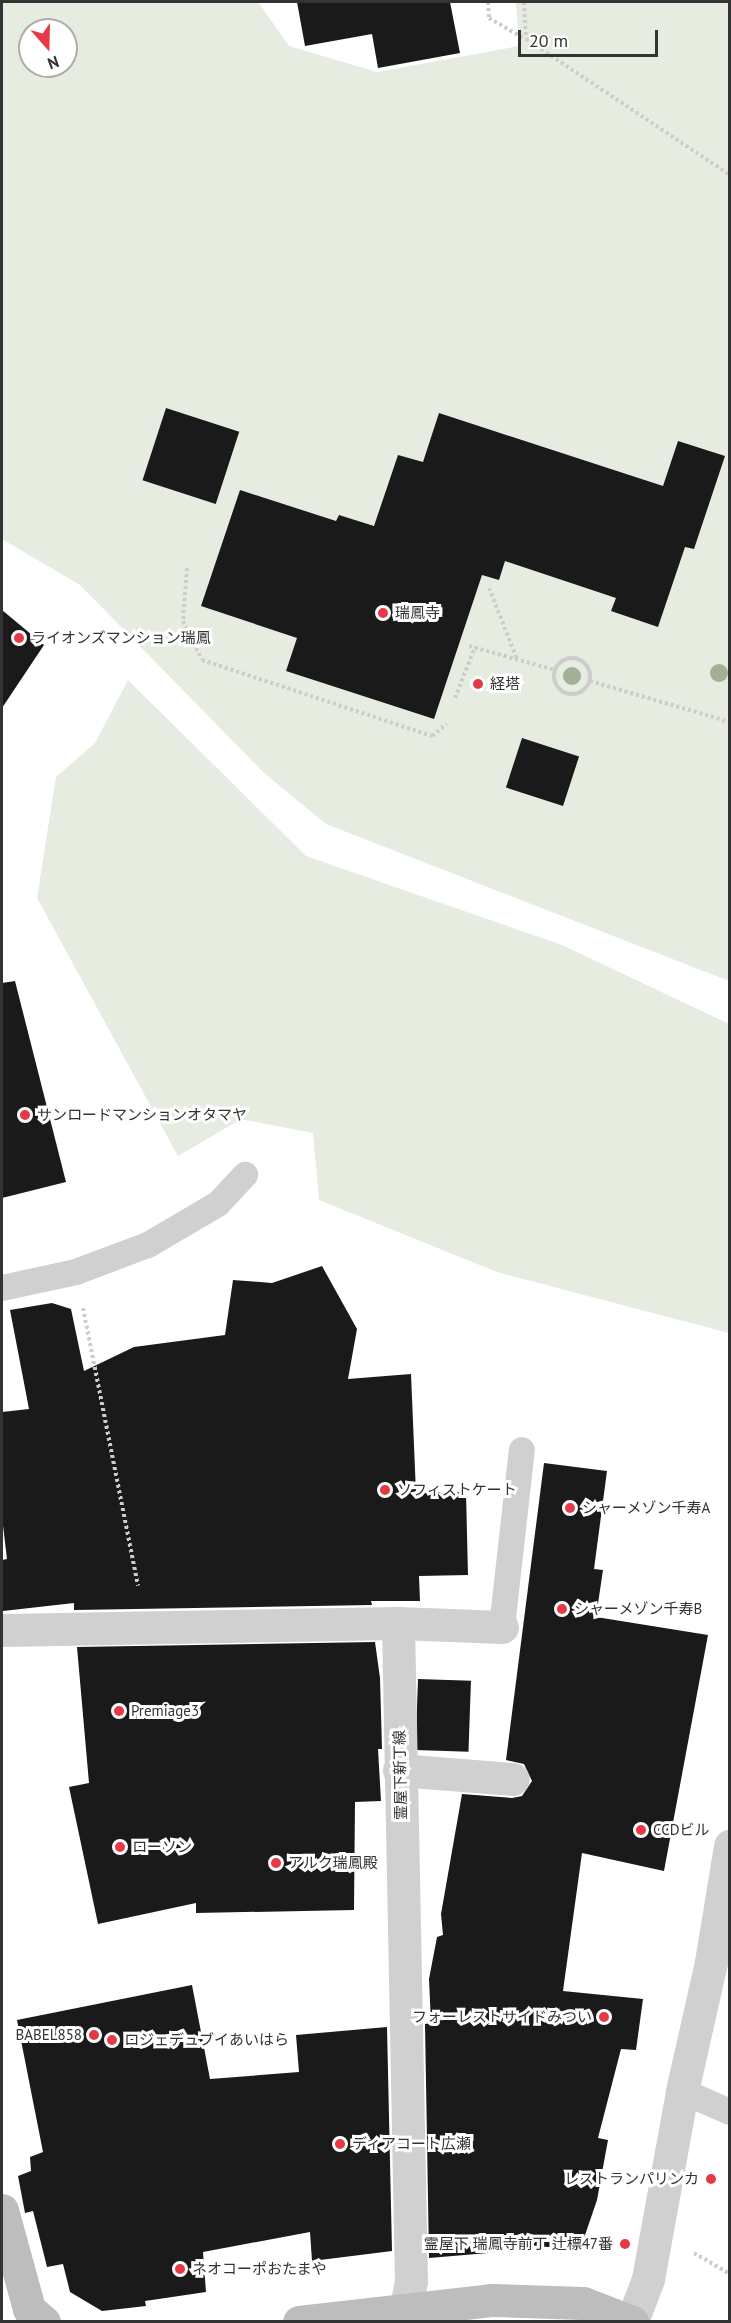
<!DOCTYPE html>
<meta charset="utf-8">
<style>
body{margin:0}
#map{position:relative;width:731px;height:2323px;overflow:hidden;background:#fff;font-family:"PT Sans","Noto Sans JP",sans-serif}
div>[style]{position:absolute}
.green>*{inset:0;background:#e6ecdf}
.building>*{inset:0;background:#1a1a1a;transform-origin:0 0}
.path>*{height:4px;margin-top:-2px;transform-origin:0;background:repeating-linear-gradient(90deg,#cdcdcd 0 3px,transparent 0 6px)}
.path>.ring{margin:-2px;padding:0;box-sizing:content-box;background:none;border:4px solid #cdcdcd;border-radius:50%}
.lane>*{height:26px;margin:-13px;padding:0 13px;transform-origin:13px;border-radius:13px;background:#d0d0d0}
.street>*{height:33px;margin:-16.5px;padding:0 16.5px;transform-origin:16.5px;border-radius:16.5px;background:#d0d0d0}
.secondary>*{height:33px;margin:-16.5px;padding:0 16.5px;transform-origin:16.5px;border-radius:16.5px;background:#bdbdbd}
.trees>*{width:18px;height:18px;margin:-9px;border-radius:50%;background:#a2b095}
.dots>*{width:16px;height:16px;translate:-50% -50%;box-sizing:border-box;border:3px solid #fff;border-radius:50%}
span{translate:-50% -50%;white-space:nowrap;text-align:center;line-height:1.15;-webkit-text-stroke:6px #fff;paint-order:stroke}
.poi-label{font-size:15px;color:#333}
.left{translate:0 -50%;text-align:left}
.right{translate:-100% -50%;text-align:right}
.street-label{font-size:15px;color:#333}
.frame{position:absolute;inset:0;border:3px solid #333;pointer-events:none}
.north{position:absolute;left:18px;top:18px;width:60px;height:60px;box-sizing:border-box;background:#fff;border:2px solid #adadad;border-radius:50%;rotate:160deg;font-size:16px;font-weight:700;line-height:24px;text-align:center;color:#333}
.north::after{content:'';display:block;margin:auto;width:21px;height:27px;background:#e63946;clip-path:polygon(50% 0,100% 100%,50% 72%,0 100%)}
.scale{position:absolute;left:518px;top:30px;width:140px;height:27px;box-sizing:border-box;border:3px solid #333;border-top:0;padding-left:8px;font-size:18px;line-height:21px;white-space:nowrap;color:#333;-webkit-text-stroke:4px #fff;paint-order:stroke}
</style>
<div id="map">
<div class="green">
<i style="clip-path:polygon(evenodd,2px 2px,258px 2px,289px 46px,377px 72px,519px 46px,516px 2px,729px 2px,729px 981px,326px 824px,264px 773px,80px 585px,2px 539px,2px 2px,30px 30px,66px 30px,66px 66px,30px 66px,30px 30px)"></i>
<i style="clip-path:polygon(128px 680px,306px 856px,562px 945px,729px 1024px,729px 1333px,497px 1272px,319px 1200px,313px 1133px,241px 1119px,178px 1156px,37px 898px,56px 777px,95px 743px)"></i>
</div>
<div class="building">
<i style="clip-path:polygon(297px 2px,450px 2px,460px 53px,378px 68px,372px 34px,305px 46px)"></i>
<i style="left:166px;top:408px;width:77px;height:76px;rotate:18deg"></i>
<i style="clip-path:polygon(439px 413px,663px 486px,678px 441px,725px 456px,694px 549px,685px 547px,658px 627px,611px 611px,616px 598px,505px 561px,499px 580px,482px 575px,434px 719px,286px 671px,297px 638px,201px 606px,240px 490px,336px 521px,339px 515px,374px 526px,398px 455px,423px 462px)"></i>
<i style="clip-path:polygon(2px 610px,44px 645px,2px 708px)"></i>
<i style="left:522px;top:738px;width:60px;height:52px;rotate:18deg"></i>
<i style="clip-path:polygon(15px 981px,66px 1182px,2px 1198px,2px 983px)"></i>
<i style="clip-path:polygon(322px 1266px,357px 1329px,348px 1379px,411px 1374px,416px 1493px,466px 1492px,468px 1575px,419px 1576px,420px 1601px,371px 1601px,372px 1605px,74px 1610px,74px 1603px,3px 1611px,2px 1560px,7px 1559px,2px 1517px,2px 1412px,29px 1409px,10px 1310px,52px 1303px,71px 1309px,84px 1371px,134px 1347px,225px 1335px,233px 1280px,272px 1283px)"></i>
<i style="clip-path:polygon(544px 1463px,607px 1471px,594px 1569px,603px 1570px,596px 1617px,708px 1635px,664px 1871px,582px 1853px,563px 1991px,643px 1999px,636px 2050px,621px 2049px,598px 2138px,608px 2140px,597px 2200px,583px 2241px,563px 2237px,549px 2247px,500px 2245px,500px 2252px,429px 2258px,425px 2024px,431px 2023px,429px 1979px,437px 1937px,443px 1935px,441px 1914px,462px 1794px,512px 1798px,522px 1796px,532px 1781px,524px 1764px,506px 1760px)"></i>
<i style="clip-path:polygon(375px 1642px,380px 1678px,382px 1749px,378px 1749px,381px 1801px,355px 1802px,354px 1910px,196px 1913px,196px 1903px,98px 1924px,69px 1787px,89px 1783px,77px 1647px)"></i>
<i style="left:418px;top:1679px;width:53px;height:71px;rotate:2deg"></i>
<i style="clip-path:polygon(192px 1985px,210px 2079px,299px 2072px,296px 2035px,387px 2027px,392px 2251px,312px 2261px,310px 2232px,203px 2252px,206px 2292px,145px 2301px,146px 2306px,102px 2311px,70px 2292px,63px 2264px,47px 2267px,33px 2211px,25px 2213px,18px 2176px,31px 2171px,30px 2157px,43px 2152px,17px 2020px)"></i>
</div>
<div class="path">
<i style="left:488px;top:2px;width:16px;rotate:86deg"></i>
<i style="left:489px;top:18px;width:42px;rotate:30.3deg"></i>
<i style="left:524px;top:2px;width:37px;rotate:87deg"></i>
<i style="left:526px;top:39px;width:245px;rotate:33.7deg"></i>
<i style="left:187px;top:568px;width:53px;rotate:94.3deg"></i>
<i style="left:183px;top:621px;width:43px;rotate:64deg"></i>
<i style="left:202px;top:660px;width:242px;rotate:18.3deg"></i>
<i style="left:432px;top:736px;width:19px;rotate:-39deg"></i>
<i style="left:489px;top:588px;width:76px;rotate:68.5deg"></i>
<i style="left:469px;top:646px;width:89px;rotate:15.6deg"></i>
<i class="ring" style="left:554px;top:658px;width:32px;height:32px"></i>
<i style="left:590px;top:681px;width:146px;rotate:16.3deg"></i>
<i style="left:455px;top:698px;width:55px;rotate:-68.6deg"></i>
<i style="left:83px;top:1308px;width:283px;rotate:78.8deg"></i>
<i style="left:694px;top:2253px;width:42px;rotate:30.3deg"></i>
</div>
<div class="lane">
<i style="left:2px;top:1288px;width:76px;rotate:-12.2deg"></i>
<i style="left:76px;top:1272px;width:77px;rotate:-20.6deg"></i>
<i style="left:148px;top:1245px;width:81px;rotate:-30.4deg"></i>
<i style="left:218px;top:1204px;width:40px;rotate:-47deg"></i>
<i style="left:502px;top:1627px;width:178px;rotate:-83.6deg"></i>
<i style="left:682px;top:2091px;width:52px;rotate:23.6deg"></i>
</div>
<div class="street">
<i style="left:398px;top:1623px;width:104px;rotate:2.2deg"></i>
<i style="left:2px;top:1630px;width:396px;rotate:-1deg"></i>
<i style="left:398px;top:1623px;width:658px;rotate:88.87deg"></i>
<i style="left:411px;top:2281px;width:42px;rotate:101deg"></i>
<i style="left:399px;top:1770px;width:114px;rotate:4.5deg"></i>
<i style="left:632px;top:2321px;width:45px;rotate:-69.1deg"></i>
<i style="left:648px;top:2279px;width:191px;rotate:-79.7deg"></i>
<i style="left:682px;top:2091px;width:132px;rotate:-77.3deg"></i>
<i style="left:711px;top:1962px;width:118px;rotate:-80.7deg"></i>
</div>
<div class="secondary">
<i style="left:2px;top:2210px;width:103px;rotate:74.7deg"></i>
<i style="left:29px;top:2309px;width:20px;rotate:41deg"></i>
<i style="left:299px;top:2322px;width:195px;rotate:-6.5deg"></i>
<i style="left:493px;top:2300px;width:90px;rotate:1.9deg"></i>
<i style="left:583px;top:2303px;width:53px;rotate:21.2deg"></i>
</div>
<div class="trees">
<i style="left:719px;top:673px"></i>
<i style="left:572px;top:676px"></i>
</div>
<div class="dots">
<i style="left:383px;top:613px;background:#e63946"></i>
<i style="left:19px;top:638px;background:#e63946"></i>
<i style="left:478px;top:684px;background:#e63946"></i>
<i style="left:25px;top:1115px;background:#e63946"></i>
<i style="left:385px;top:1490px;background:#e63946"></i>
<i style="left:570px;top:1508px;background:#e63946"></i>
<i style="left:562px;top:1609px;background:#e63946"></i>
<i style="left:119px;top:1711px;background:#e63946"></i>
<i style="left:641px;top:1830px;background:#e63946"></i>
<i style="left:120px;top:1847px;background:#e63946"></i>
<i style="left:276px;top:1863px;background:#e63946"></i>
<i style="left:604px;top:2017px;background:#e63946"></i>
<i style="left:94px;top:2035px;background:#e63946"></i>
<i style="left:112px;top:2040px;background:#e63946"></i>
<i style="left:340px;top:2144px;background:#e63946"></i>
<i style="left:711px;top:2179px;background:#e63946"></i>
<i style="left:625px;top:2244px;background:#e63946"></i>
<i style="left:180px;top:2269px;background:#e63946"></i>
</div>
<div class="poi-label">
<span class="left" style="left:395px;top:613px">瑞鳳寺</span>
<span class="left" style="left:31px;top:638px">ライオンズマンション瑞鳳</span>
<span class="left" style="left:490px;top:684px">経塔</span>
<span class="left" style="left:37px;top:1115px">サンロードマンションオタマヤ</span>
<span class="left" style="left:397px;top:1490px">ソフィストケート</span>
<span class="left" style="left:582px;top:1508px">シャーメゾン千寿A</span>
<span class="left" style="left:574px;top:1609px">シャーメゾン千寿B</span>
<span class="left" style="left:131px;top:1711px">Premiage3</span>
<span class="left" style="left:653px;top:1830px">CCDビル</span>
<span class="left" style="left:132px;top:1847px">ローソン</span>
<span class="left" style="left:288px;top:1863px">アルク瑞鳳殿</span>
<span class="right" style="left:592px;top:2017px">フォーレストサイドみつい</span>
<span class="right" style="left:82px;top:2035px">BABEL858</span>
<span class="left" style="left:124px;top:2040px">ロジェデュブイあいはら</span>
<span class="left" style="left:352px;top:2144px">ディアコート広瀬</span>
<span class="right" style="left:699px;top:2179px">レストランパリンカ</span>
<span class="right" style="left:613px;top:2244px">霊屋下 瑞鳳寺前丁 辻標47番</span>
<span class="left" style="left:192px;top:2269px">ネオコーポおたまや</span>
</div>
<div class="street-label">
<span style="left:400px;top:1775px;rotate:-91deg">霊屋下新丁線</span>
</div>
<div class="frame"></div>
<div class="north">N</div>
<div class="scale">20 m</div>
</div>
